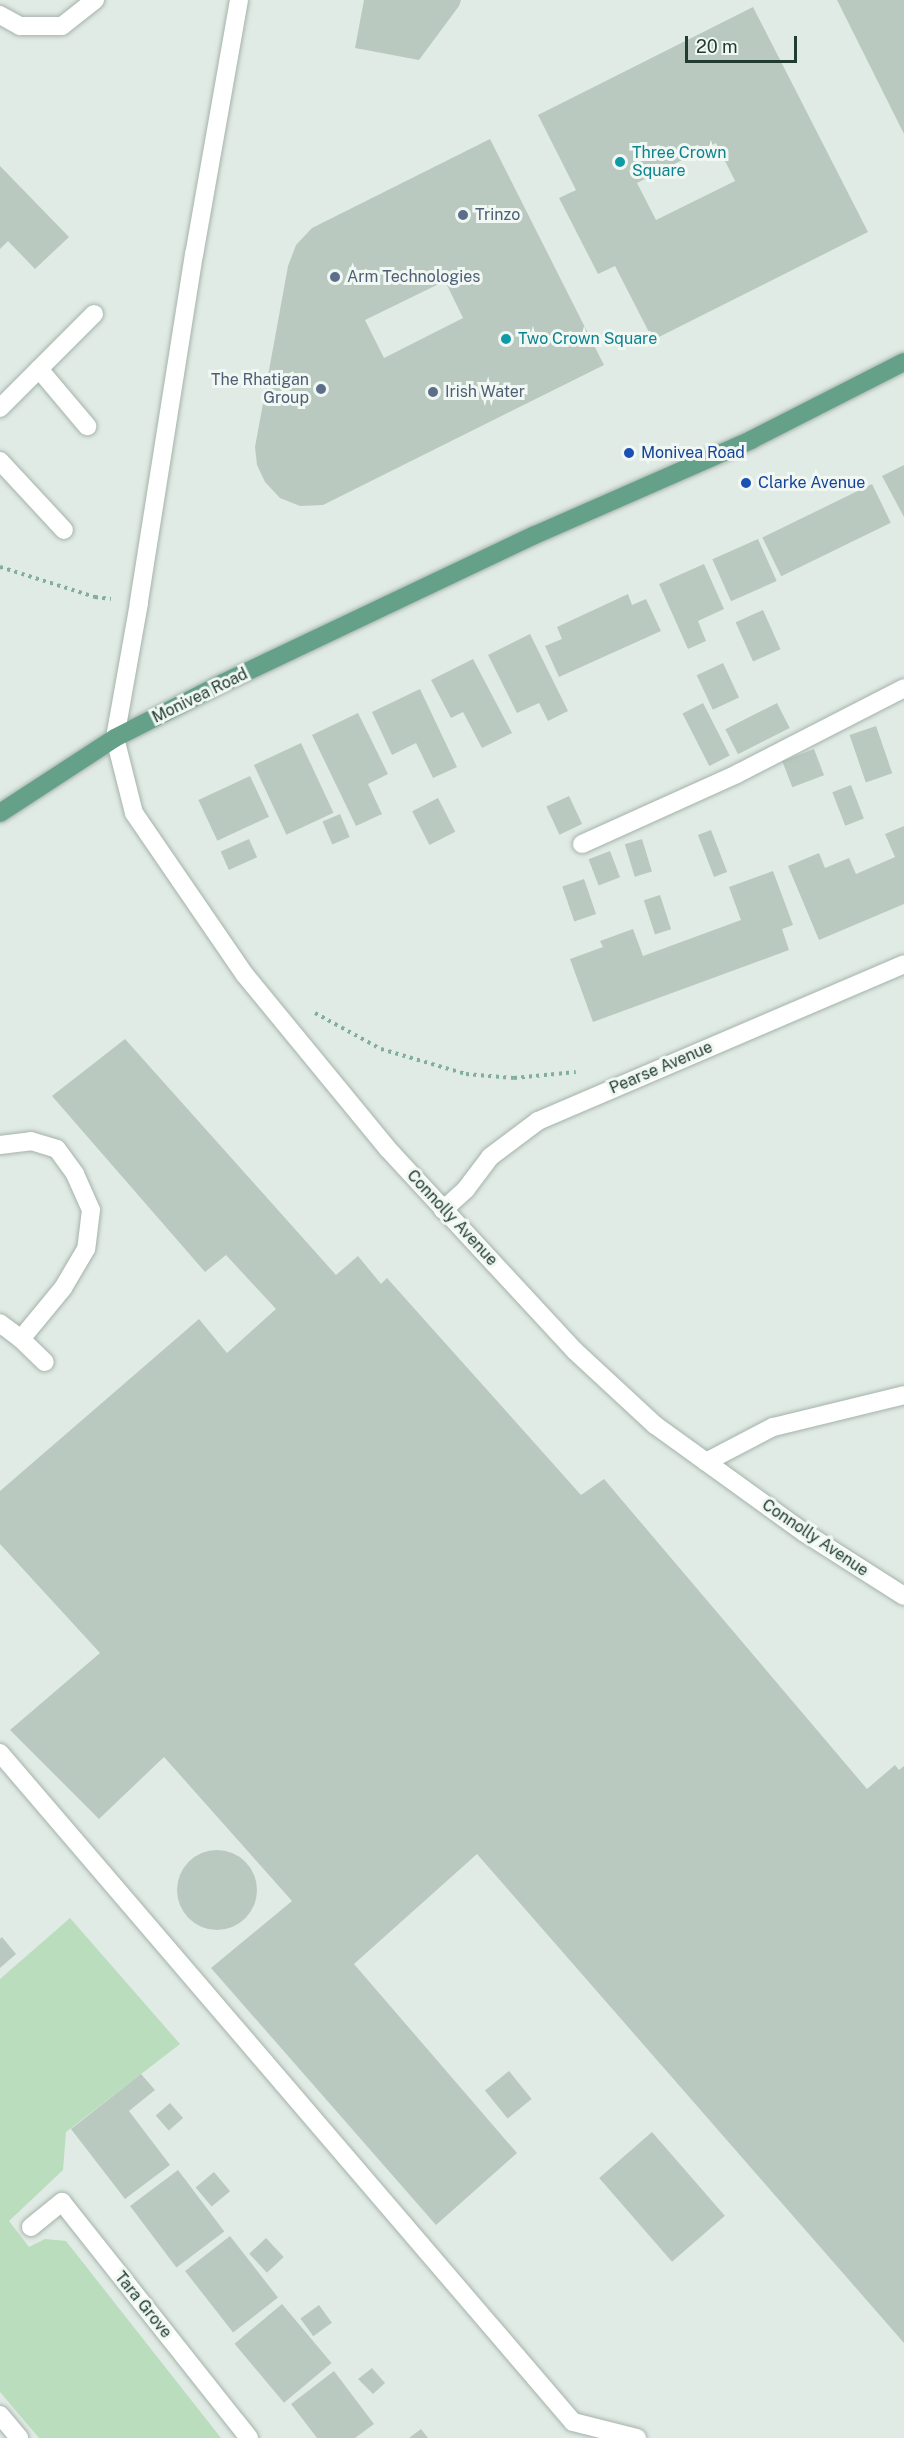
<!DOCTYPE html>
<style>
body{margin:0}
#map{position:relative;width:904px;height:2438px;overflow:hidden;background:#e1ebe5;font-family:"Public Sans",sans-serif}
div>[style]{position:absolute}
.green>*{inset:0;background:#b9ddbd}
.building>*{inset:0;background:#b9c9c0;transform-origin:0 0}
.round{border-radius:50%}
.path>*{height:4px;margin-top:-2px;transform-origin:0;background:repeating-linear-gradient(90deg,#81af99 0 3px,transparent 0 7.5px)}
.roads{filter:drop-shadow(0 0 2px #a4b3ab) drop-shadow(0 0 2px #a4b3ab)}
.minor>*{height:18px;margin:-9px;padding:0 9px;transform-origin:9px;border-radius:9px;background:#fff}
.major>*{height:18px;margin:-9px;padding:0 9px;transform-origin:9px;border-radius:9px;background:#65a188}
.dots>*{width:16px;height:16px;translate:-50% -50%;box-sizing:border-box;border:3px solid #f1f8f3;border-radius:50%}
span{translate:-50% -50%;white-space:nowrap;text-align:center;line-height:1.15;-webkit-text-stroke:6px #f1f8f3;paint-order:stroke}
.culture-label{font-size:16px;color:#0d838f}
.left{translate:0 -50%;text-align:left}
.service-label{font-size:16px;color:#4e5e75}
.right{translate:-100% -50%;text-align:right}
.transit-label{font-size:16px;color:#164399}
.street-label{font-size:16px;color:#213c30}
.scale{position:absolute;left:685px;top:36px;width:112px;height:27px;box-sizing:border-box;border:3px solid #213c30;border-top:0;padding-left:8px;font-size:18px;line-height:21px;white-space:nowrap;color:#213c30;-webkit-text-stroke:4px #f1f8f3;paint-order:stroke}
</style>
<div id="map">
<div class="green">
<i style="clip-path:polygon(70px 1918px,180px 2044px,66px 2132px,63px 2170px,9px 2221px,29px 2247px,45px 2239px,66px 2241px,221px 2438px,39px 2438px,0 2392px,0 1979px)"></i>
</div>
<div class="building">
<i style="clip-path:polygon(364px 0,461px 0,459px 6px,419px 60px,355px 48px)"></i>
<i style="clip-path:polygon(837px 0,904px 0,904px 134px)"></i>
<i style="clip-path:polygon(evenodd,753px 7px,868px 232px,653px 340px,615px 266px,598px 274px,559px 198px,576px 190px,538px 115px,753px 7px,716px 143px,735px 181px,656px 220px,637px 183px,716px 143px)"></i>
<i style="clip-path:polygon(evenodd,490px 139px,604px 365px,323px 505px,300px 506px,280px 498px,265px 482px,257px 465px,255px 447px,288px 266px,296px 245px,312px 228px,490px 139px,445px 281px,463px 318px,384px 358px,365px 320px,445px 281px)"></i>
<i style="clip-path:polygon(0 166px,69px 237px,35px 269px,8px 241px,0 249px)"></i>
<i style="clip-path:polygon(904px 465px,904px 517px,882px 476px)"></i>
<i style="left:872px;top:484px;width:43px;height:122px;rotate:64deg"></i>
<i style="left:758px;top:539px;width:46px;height:50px;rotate:66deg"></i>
<i style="clip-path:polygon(704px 564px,724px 609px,698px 621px,706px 641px,688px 649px,659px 584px)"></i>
<i style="clip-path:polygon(628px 594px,632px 605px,646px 599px,661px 631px,559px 677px,545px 646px,562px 639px,557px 627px)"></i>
<i style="left:763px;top:610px;width:43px;height:30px;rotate:66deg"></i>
<i style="clip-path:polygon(530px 634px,568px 711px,548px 721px,539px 703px,517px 713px,488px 655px)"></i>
<i style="clip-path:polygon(473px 659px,512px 733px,482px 748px,463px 712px,451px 718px,431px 680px)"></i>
<i style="left:723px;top:663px;width:38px;height:29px;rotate:65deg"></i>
<i style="clip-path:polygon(420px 689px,457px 767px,433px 778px,416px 743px,392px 755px,372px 712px)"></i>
<i style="left:703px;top:703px;width:59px;height:23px;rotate:63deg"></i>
<i style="left:777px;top:703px;width:28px;height:58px;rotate:63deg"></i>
<i style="clip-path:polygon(358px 713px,388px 774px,368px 784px,382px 814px,356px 826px,312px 735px)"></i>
<i style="left:876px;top:726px;width:50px;height:28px;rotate:71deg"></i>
<i style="left:301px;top:743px;width:77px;height:52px;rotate:65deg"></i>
<i style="left:814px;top:749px;width:28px;height:34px;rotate:69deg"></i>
<i style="left:250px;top:776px;width:45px;height:57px;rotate:65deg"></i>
<i style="left:851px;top:785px;width:36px;height:20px;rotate:69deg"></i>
<i style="left:569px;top:796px;width:31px;height:25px;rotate:65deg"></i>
<i style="left:438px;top:798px;width:38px;height:29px;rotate:63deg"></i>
<i style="left:340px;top:814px;width:25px;height:19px;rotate:67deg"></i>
<i style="clip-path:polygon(904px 826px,904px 904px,819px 940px,788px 866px,819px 853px,825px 868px,849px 858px,856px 874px,895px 857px,885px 834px)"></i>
<i style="left:711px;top:830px;width:45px;height:14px;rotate:69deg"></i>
<i style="left:249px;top:839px;width:20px;height:31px;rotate:66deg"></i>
<i style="left:642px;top:839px;width:34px;height:18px;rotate:73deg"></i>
<i style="left:610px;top:851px;width:28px;height:23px;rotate:69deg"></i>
<i style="clip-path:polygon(773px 871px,793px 925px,782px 929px,789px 950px,593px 1022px,570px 959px,603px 947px,600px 941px,633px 929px,643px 956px,741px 920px,729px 887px)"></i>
<i style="left:584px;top:879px;width:37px;height:23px;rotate:71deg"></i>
<i style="left:660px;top:895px;width:36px;height:17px;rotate:72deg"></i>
<i style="clip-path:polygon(125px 1039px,336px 1275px,358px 1256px,381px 1284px,387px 1278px,581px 1495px,604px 1479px,867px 1789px,895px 1765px,899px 1770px,904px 1766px,904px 2343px,477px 1854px,354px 1964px,517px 2153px,436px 2225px,211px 1968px,292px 1901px,164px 1757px,99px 1819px,10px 1730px,100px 1653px,0 1544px,0 1491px,199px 1319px,227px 1353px,276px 1309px,226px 1255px,205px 1272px,52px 1096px)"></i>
<i class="round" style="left:177px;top:1850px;width:80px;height:80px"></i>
<i style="clip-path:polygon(2px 1937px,16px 1954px,0 1968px,0 1939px)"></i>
<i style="left:509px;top:2071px;width:36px;height:31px;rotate:51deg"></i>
<i style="clip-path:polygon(141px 2074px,155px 2090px,129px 2111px,170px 2165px,125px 2199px,71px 2129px)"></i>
<i style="left:170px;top:2103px;width:20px;height:19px;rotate:49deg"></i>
<i style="left:652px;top:2132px;width:111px;height:70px;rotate:49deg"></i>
<i style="left:178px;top:2170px;width:77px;height:60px;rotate:53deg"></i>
<i style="left:214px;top:2172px;width:25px;height:24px;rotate:50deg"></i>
<i style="left:230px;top:2236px;width:78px;height:57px;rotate:52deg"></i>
<i style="left:266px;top:2238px;width:26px;height:23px;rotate:47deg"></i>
<i style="left:282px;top:2304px;width:77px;height:62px;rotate:50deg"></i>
<i style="left:319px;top:2305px;width:22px;height:23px;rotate:54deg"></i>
<i style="clip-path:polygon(372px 2368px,385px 2383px,373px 2394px,358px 2379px)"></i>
<i style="clip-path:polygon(334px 2371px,374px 2424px,355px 2438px,317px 2438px,291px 2404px)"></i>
<i style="clip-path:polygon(421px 2429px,428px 2438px,409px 2438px)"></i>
</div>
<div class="path">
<i style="left:0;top:567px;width:100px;rotate:17.5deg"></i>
<i style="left:95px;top:597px;width:16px;rotate:7deg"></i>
<i style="left:315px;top:1013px;width:75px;rotate:28.6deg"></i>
<i style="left:381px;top:1049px;width:89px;rotate:16.4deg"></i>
<i style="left:466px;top:1074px;width:48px;rotate:4.8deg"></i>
<i style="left:514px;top:1078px;width:62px;rotate:-5.5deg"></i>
</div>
<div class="roads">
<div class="minor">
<i style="left:239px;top:0;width:258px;rotate:100deg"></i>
<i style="left:194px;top:254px;width:353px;rotate:99deg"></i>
<i style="left:139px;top:603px;width:137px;rotate:100.1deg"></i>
<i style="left:115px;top:738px;width:77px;rotate:75.8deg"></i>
<i style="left:134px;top:813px;width:196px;rotate:55.6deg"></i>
<i style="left:245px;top:975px;width:224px;rotate:50.6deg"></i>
<i style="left:387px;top:1148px;width:277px;rotate:47.2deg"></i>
<i style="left:575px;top:1351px;width:109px;rotate:42.8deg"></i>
<i style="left:655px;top:1425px;width:185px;rotate:35.8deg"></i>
<i style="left:805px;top:1533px;width:117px;rotate:32.5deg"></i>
<i style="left:0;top:15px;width:23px;rotate:29deg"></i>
<i style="left:20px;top:26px;width:42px"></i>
<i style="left:62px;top:26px;width:42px;rotate:-38.2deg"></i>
<i style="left:39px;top:369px;width:75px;rotate:49.9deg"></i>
<i style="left:0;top:408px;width:133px;rotate:-45deg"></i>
<i style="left:0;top:461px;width:94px;rotate:47.2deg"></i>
<i style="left:582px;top:844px;width:170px;rotate:-24.3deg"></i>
<i style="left:737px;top:774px;width:188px;rotate:-27.2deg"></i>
<i style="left:0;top:1145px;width:31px;rotate:-7deg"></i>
<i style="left:31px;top:1141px;width:27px;rotate:17deg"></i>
<i style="left:57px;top:1149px;width:31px;rotate:54deg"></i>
<i style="left:75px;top:1174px;width:39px;rotate:66deg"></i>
<i style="left:91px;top:1210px;width:39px;rotate:97deg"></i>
<i style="left:86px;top:1249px;width:45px;rotate:120.5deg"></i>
<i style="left:63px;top:1288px;width:66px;rotate:129.5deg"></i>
<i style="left:21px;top:1339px;width:26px;rotate:-143deg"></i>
<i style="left:443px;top:1210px;width:31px;rotate:-42deg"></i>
<i style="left:466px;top:1189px;width:40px;rotate:-53deg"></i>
<i style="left:490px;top:1157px;width:60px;rotate:-36.9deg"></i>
<i style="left:538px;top:1121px;width:398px;rotate:-23.2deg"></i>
<i style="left:21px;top:1339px;width:33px;rotate:44deg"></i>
<i style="left:706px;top:1462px;width:76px;rotate:-27.6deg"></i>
<i style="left:773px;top:1427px;width:135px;rotate:-13.7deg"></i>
<i style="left:0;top:1753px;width:881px;rotate:49.42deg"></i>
<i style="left:573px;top:2422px;width:66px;rotate:14deg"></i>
<i style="left:31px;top:2227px;width:40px;rotate:-39deg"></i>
<i style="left:62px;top:2202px;width:301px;rotate:51.6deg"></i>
<i style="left:0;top:2415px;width:30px;rotate:50deg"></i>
</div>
<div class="major">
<i style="left:0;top:813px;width:137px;rotate:-33.1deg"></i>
<i style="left:115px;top:738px;width:121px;rotate:-27deg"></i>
<i style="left:223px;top:683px;width:345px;rotate:-25.4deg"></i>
<i style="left:535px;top:535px;width:236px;rotate:-23.7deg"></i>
<i style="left:751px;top:440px;width:172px;rotate:-27deg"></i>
</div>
</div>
<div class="dots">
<i style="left:620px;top:162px;background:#0f9aa8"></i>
<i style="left:463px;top:215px;background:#5c6f8a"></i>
<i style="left:335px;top:277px;background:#5c6f8a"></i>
<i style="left:506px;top:339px;background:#0f9aa8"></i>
<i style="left:321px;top:389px;background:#5c6f8a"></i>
<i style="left:433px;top:392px;background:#5c6f8a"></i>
<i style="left:629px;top:453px;background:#1a4fb4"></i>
<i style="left:746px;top:483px;background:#1a4fb4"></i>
</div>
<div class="culture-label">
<span class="left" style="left:632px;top:162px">Three Crown<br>Square</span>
<span class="left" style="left:518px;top:339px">Two Crown Square</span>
</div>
<div class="service-label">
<span class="left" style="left:475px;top:215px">Trinzo</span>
<span class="left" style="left:347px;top:277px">Arm Technologies</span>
<span class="right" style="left:309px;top:389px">The Rhatigan<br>Group</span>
<span class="left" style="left:445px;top:392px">Irish Water</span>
</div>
<div class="transit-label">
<span class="left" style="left:641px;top:453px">Monivea Road</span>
<span class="left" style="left:758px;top:483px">Clarke Avenue</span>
</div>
<div class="street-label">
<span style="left:200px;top:696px;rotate:-26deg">Monivea Road</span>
<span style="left:661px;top:1068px;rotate:-23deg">Pearse Avenue</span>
<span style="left:452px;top:1218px;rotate:47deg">Connolly Avenue</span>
<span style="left:815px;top:1538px;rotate:34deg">Connolly Avenue</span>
<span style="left:143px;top:2305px;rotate:51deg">Tara Grove</span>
</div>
<div class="scale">20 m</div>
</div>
